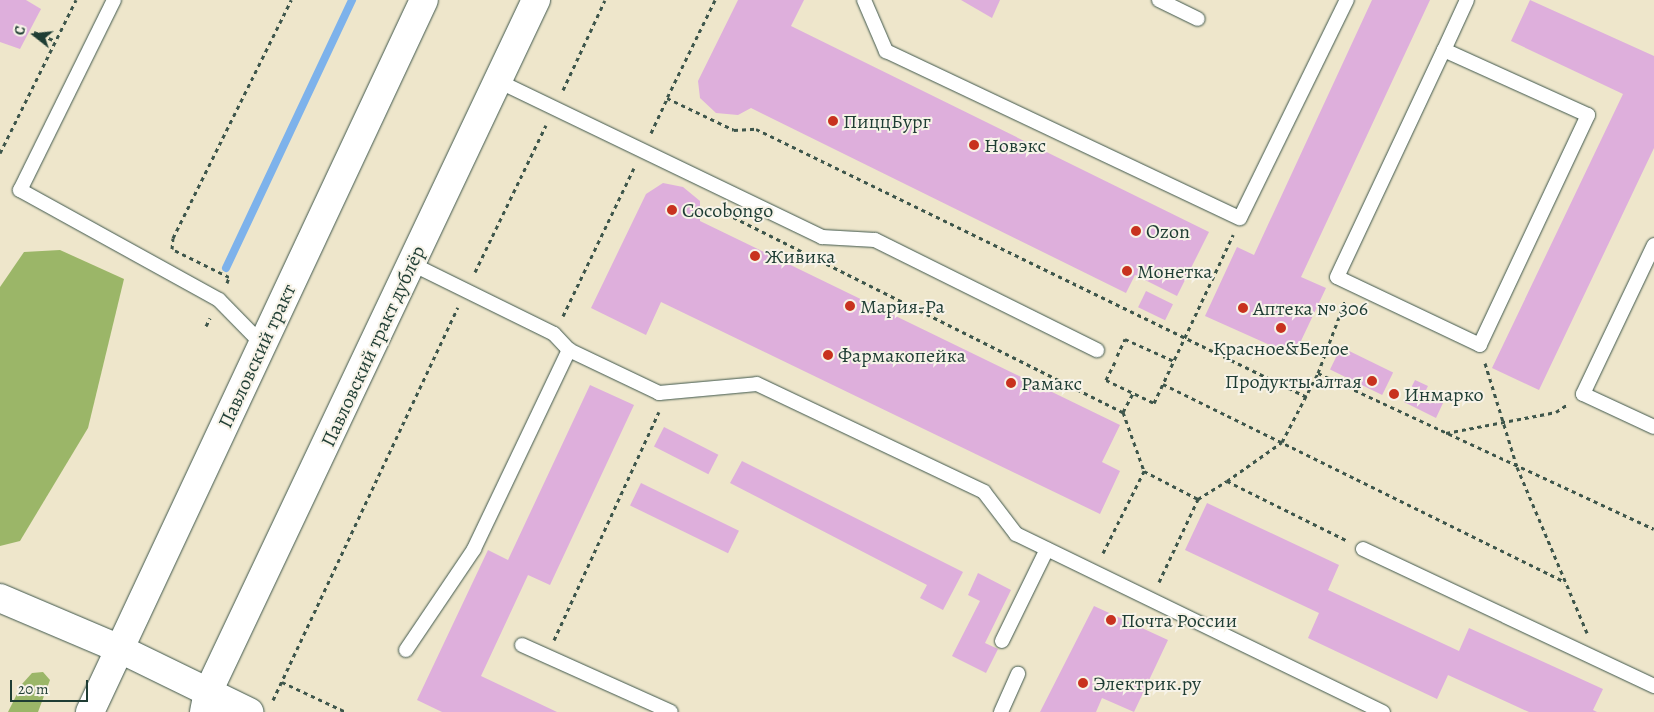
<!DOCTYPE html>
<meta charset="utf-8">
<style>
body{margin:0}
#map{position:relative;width:1654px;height:712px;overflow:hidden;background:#eee6cb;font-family:Alegreya,serif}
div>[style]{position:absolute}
.forest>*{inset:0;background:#9bb668}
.stream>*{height:8px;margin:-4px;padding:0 4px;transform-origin:4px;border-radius:4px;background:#7db2eb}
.building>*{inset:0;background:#deafdc;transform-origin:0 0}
.path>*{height:3px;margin-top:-1.5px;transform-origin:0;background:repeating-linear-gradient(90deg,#3e564b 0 4px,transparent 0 8px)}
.roads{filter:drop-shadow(0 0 1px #3e564b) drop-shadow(0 0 1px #3e564b)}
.lane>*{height:14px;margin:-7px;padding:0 7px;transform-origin:7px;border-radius:7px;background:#fff}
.street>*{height:28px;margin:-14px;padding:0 14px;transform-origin:14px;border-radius:14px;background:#fff}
.primary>*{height:28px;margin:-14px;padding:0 14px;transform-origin:14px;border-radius:14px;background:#fff}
.dots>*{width:14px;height:14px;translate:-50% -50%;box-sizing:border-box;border:2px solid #f7f3e8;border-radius:50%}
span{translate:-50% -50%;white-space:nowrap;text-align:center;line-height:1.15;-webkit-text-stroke:4px #f7f3e8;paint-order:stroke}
.poi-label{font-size:20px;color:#1f3d34}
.left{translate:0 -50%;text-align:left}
.right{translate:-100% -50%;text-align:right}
.street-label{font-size:20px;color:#1f3d34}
.north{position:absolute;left:10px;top:10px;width:50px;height:50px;-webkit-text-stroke:4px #f7f3e8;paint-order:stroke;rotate:286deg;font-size:14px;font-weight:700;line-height:20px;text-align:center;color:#1f3d34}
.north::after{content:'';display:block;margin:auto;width:18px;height:22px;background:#1f3d34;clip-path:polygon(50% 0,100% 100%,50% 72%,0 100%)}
.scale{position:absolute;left:10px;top:680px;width:78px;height:22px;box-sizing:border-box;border:2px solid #1f3d34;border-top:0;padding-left:6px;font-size:15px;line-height:18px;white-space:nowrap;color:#1f3d34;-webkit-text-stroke:4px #f7f3e8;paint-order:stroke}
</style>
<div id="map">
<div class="forest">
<i style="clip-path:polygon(60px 250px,124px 279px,88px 428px,20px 541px,0 546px,0 287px,24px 252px)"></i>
<i style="clip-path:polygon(43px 672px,50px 680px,38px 712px,8px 712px,22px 684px,32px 673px)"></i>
</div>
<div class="stream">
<i style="left:226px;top:268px;width:296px;rotate:-64.8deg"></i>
</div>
<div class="building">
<i style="clip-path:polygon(0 0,26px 0,41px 9px,20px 49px,0 42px)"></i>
<i style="clip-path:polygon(738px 0,804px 0,791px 26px,1209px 232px,1177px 296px,1135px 275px,1126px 293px,751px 108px,738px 115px,716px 113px,700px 98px,698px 81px)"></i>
<i style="clip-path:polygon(961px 0,1000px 0,992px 18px)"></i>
<i style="clip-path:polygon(1372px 0,1430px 0,1301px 277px,1326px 288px,1300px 343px,1281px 350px,1205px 316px,1237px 247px,1254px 255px)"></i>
<i style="clip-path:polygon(1530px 0,1654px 56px,1654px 148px,1539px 390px,1492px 368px,1623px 94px,1511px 41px)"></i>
<i style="clip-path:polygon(663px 183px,683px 187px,700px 201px,700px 221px,1120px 425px,1102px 462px,1120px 471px,1100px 514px,661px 302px,646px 335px,591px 308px,646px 194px)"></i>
<i style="left:1146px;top:291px;width:30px;height:18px;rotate:26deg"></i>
<i style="left:1341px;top:347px;width:58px;height:25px;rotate:26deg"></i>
<i style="clip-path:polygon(1415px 380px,1428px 386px,1424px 394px,1443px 403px,1436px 418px,1404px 402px)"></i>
<i style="clip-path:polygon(590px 385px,634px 405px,550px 585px,528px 575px,481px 676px,557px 712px,442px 712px,417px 700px,488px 550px,508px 560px)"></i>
<i style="left:664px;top:427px;width:61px;height:22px;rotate:27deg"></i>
<i style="clip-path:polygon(742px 461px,963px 572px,943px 610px,920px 598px,927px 585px,730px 483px)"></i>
<i style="left:641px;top:483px;width:109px;height:25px;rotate:26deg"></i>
<i style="clip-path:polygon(1207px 503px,1339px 565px,1328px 590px,1459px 651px,1469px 628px,1603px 689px,1593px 710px,1597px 712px,1529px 712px,1448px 675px,1437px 699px,1308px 638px,1319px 613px,1185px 550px)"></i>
<i style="clip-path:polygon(978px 573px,1011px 590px,985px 643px,998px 649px,986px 673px,952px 656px,980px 601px,968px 595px)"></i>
<i style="clip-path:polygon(1094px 606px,1168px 640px,1134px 712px,1102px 698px,1096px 712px,1040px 712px)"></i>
</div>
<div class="path">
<i style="left:715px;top:0;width:109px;rotate:116.1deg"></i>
<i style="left:667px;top:98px;width:74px;rotate:25.5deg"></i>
<i style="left:734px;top:130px;width:22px;rotate:-3deg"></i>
<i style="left:756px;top:129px;width:613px;rotate:25.94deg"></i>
<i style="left:34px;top:32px;width:23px;rotate:23deg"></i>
<i style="left:563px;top:90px;width:99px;rotate:-65deg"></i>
<i style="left:651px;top:133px;width:38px;rotate:-65deg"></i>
<i style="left:0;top:153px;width:171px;rotate:-63.6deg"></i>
<i style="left:719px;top:210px;width:452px;rotate:26.6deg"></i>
<i style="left:1123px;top:412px;width:21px;rotate:-62deg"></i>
<i style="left:475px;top:272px;width:163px;rotate:-64.2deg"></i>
<i style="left:227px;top:283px;width:6px;rotate:-72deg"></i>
<i style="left:229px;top:277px;width:64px;rotate:-153.8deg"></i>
<i style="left:172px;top:249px;width:11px;rotate:-85deg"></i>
<i style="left:173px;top:238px;width:266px;rotate:-63.6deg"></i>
<i style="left:563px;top:316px;width:164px;rotate:-64.4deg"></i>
<i style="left:206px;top:326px;width:9px;rotate:-63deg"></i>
<i style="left:1117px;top:356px;width:19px;rotate:-65deg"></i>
<i style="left:1125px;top:339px;width:54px;rotate:24.2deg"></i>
<i style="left:1115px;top:362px;width:20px;rotate:117deg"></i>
<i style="left:1106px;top:380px;width:53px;rotate:25.6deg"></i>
<i style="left:1154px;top:403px;width:186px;rotate:-64.8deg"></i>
<i style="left:1485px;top:363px;width:109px;rotate:72.9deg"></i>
<i style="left:1517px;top:467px;width:180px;rotate:67.1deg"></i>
<i style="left:1318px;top:373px;width:370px;rotate:24.9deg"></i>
<i style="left:1163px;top:384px;width:448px;rotate:26.2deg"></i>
<i style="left:1123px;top:412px;width:63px;rotate:70.4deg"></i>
<i style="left:1144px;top:471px;width:61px;rotate:27.4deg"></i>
<i style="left:1446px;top:433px;width:112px;rotate:-10.8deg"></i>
<i style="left:1556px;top:412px;width:14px;rotate:-34deg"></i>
<i style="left:1227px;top:481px;width:67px;rotate:-35.3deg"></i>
<i style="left:1282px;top:442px;width:78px;rotate:-62.4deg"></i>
<i style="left:1318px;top:373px;width:77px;rotate:-69.4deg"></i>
<i style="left:1103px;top:553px;width:92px;rotate:-63.4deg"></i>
<i style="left:1159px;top:582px;width:92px;rotate:-64.8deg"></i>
<i style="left:1198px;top:499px;width:34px;rotate:-32deg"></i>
<i style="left:1227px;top:481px;width:133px;rotate:26.4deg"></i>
<i style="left:554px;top:640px;width:251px;rotate:-65.3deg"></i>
<i style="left:282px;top:682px;width:71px;rotate:25.1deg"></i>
<i style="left:273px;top:700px;width:434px;rotate:-64.8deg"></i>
</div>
<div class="roads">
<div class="lane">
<i style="left:114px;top:0;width:212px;rotate:116.3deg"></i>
<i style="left:20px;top:190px;width:227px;rotate:28.9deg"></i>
<i style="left:219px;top:300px;width:63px;rotate:45.6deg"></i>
<i style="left:864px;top:0;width:56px;rotate:66.7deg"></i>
<i style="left:886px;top:51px;width:391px;rotate:25.3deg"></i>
<i style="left:1240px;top:218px;width:243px;rotate:-63.9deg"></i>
<i style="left:1159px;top:0;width:43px;rotate:26deg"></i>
<i style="left:1444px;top:50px;width:158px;rotate:24.3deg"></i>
<i style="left:1588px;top:115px;width:254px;rotate:115.2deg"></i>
<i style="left:1480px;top:345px;width:158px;rotate:-154.6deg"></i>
<i style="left:1337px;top:277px;width:251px;rotate:-64.8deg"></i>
<i style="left:1444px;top:50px;width:55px;rotate:-65.3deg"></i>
<i style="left:498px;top:81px;width:360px;rotate:25.7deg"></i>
<i style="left:822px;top:237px;width:53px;rotate:3.2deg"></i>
<i style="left:875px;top:240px;width:248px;rotate:26.4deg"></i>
<i style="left:1654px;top:245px;width:165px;rotate:115.5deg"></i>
<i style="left:1583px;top:394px;width:78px;rotate:24.9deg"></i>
<i style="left:412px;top:264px;width:158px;rotate:26.2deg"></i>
<i style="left:554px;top:334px;width:22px;rotate:47deg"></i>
<i style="left:569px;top:350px;width:100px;rotate:25.5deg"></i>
<i style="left:659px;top:393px;width:98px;rotate:-5.2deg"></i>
<i style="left:757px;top:384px;width:251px;rotate:25.4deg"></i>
<i style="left:984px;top:492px;width:53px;rotate:52.7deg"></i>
<i style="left:1016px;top:534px;width:408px;rotate:25.9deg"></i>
<i style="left:1363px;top:549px;width:322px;rotate:25.2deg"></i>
<i style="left:1002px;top:641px;width:102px;rotate:-63.9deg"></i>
<i style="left:522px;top:645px;width:163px;rotate:24.2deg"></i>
<i style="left:406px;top:650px;width:122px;rotate:-56deg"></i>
<i style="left:474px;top:549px;width:221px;rotate:-64.5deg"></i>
<i style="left:1001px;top:712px;width:42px;rotate:-65.9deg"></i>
</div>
<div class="street">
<i style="left:0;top:598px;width:130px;rotate:23deg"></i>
<i style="left:120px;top:649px;width:144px;rotate:26deg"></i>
<i style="left:204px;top:712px;width:20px;rotate:-79deg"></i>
<i style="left:208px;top:692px;width:766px;rotate:-64.64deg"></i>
</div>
<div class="primary">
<i style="left:90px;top:712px;width:786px;rotate:-64.87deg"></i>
</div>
</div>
<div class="dots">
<i style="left:833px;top:121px;background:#c8321e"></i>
<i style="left:974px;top:145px;background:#c8321e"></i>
<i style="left:672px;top:210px;background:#c8321e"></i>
<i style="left:1136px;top:231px;background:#c8321e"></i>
<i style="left:755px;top:256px;background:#c8321e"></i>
<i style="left:1127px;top:271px;background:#c8321e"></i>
<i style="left:850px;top:306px;background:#c8321e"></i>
<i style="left:1243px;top:308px;background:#c8321e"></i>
<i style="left:1281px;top:328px;background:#c8321e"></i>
<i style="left:828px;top:355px;background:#c8321e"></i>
<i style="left:1372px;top:381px;background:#c8321e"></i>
<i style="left:1011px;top:383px;background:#c8321e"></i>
<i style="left:1394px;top:394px;background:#c8321e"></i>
<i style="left:1111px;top:620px;background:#c8321e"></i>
<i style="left:1083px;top:683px;background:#c8321e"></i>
</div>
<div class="poi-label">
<span class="left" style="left:843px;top:121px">ПиццБург</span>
<span class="left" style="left:984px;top:145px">Новэкс</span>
<span class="left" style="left:682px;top:210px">Cocobongo</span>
<span class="left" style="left:1146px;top:231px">Ozon</span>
<span class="left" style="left:765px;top:256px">Живика</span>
<span class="left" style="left:1137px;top:271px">Монетка</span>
<span class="left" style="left:860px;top:306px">Мария-Ра</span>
<span class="left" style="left:1253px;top:308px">Аптека № 306</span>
<span style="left:1281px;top:348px">Красное&amp;Белое</span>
<span class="left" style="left:838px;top:355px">Фармакопейка</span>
<span class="right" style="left:1362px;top:381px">Продукты алтая</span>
<span class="left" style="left:1021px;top:383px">Рамакс</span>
<span class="left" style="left:1404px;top:394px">Инмарко</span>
<span class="left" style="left:1121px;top:620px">Почта России</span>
<span class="left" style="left:1093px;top:683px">Электрик.ру</span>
</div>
<div class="street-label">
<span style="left:373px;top:346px;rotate:-65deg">Павловский тракт дублёр</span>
<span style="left:257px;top:356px;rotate:-65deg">Павловский тракт</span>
</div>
<div class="north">С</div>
<div class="scale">20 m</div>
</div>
